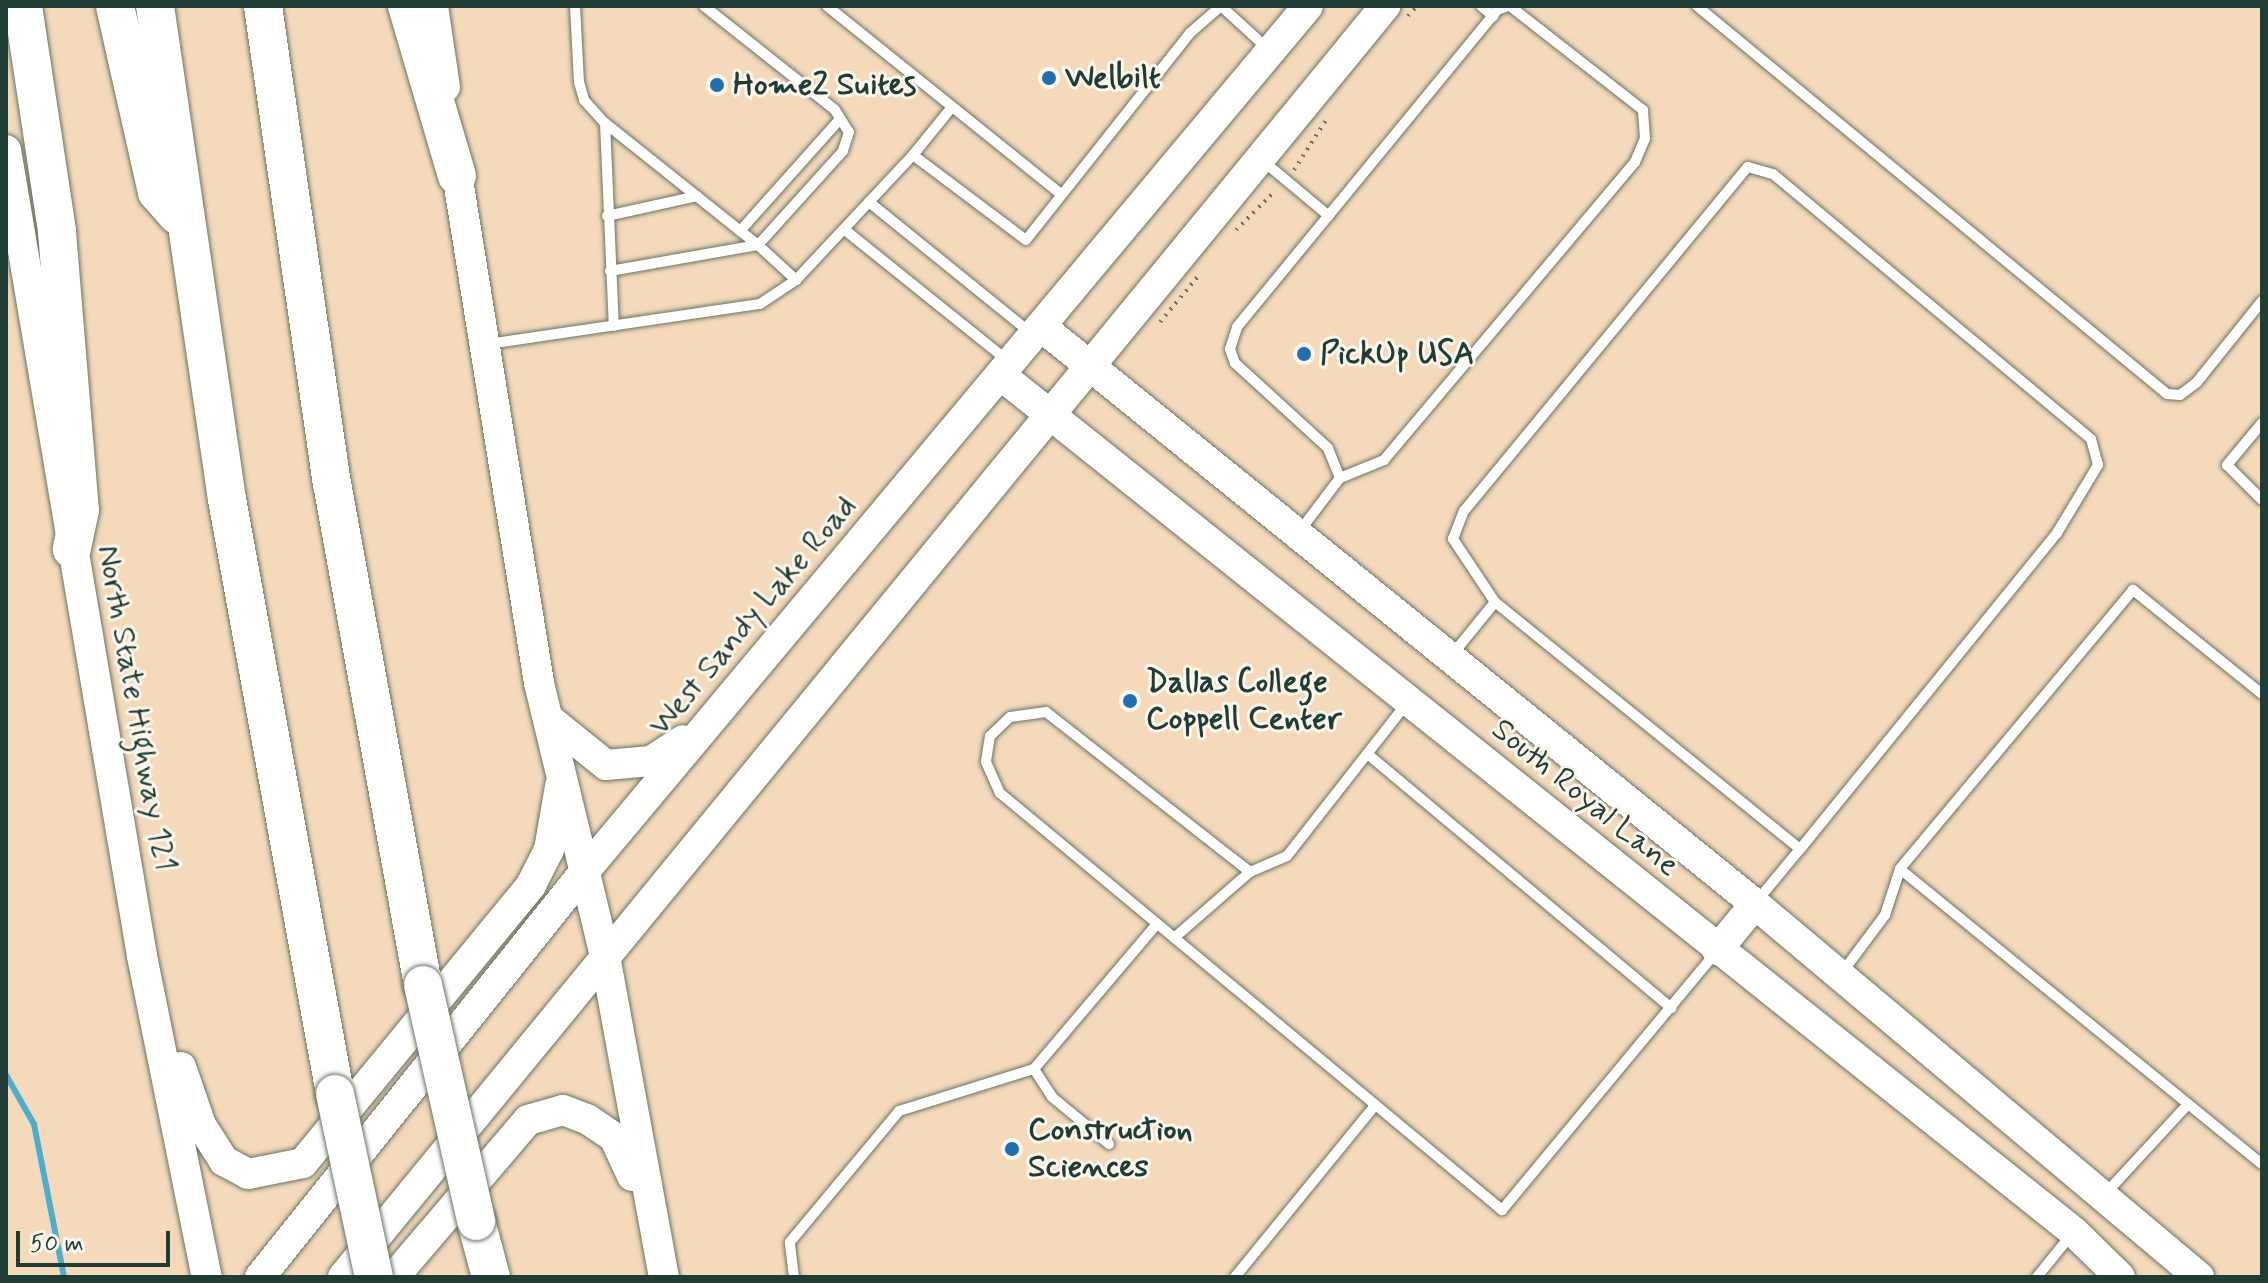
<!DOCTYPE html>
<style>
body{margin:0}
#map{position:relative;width:2268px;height:1283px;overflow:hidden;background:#f4d9bb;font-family:Mynerve,sans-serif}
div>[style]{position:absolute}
.stream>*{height:6px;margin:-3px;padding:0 3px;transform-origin:3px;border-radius:3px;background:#4baeca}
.path>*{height:4px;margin-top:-2px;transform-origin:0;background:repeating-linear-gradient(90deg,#6a7463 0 2px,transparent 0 8px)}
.roads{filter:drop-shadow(0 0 2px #6a7463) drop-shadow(0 0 2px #6a7463)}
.service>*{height:10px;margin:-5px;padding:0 5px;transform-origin:5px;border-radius:5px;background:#fff}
.secondary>*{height:30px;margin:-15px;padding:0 15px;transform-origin:15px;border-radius:15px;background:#fff}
.motorway>*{height:38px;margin:-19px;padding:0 19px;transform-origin:19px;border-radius:19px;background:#fff}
.bridges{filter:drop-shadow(0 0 2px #6a7463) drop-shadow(0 0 2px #6a7463)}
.motorway-bridge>*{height:38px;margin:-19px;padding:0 19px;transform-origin:19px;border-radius:19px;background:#fff}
.dots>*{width:22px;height:22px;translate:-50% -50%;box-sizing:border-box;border:4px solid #fbf7ec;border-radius:50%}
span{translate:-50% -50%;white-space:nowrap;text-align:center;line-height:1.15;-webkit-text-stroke:6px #fbf7ec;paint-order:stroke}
.poi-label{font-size:32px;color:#1f3d34;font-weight:700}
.left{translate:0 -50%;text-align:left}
.street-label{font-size:32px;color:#1f3d34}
.frame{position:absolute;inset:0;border:8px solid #1f3d34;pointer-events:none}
.scale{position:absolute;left:16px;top:1231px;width:154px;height:36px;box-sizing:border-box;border:4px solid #1f3d34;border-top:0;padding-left:10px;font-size:24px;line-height:28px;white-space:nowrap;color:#1f3d34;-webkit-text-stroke:6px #fbf7ec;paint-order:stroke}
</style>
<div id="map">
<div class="stream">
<i style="left:6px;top:1075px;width:56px;rotate:60.3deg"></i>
<i style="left:34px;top:1124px;width:156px;rotate:78.9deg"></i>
</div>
<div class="path">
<i style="left:1408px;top:16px;width:13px;rotate:-48deg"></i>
<i style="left:1294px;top:170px;width:63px;rotate:-57.3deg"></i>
<i style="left:1236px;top:230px;width:55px;rotate:-45deg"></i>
<i style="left:1160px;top:322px;width:62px;rotate:-50.2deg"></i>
</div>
<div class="roads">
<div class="service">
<i style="left:575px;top:6px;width:76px;rotate:87deg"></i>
<i style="left:579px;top:82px;width:19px;rotate:74deg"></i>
<i style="left:584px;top:100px;width:31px;rotate:48deg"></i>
<i style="left:605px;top:123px;width:203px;rotate:87.5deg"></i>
<i style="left:704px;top:6px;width:167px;rotate:38.4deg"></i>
<i style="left:835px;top:110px;width:26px;rotate:58deg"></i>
<i style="left:849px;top:132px;width:20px;rotate:108deg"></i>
<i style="left:843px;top:151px;width:127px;rotate:132.1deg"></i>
<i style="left:758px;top:245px;width:52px;rotate:42.6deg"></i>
<i style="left:827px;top:6px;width:300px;rotate:38.8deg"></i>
<i style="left:1221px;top:6px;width:65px;rotate:42.5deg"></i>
<i style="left:1481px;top:6px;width:16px;rotate:40deg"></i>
<i style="left:1697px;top:6px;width:609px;rotate:39.54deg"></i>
<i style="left:2167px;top:394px;width:13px;rotate:4deg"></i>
<i style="left:2180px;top:395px;width:21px;rotate:-37deg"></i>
<i style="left:2197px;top:382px;width:104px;rotate:-51.3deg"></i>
<i style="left:605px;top:123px;width:196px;rotate:38.6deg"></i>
<i style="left:913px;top:155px;width:62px;rotate:-50.9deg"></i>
<i style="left:1262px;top:160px;width:87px;rotate:39.9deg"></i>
<i style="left:869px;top:202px;width:208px;rotate:39deg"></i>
<i style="left:607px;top:216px;width:92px;rotate:-12.5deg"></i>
<i style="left:845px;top:230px;width:211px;rotate:38.8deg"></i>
<i style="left:740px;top:231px;width:150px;rotate:-48.2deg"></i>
<i style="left:610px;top:271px;width:150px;rotate:-10deg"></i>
<i style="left:488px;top:344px;width:275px;rotate:-8.4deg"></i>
<i style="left:760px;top:304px;width:43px;rotate:-33.7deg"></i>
<i style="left:796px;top:280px;width:171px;rotate:-46.9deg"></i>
<i style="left:913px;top:155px;width:141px;rotate:37deg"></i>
<i style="left:1026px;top:240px;width:264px;rotate:-51.6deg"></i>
<i style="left:1190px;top:33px;width:38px;rotate:-41deg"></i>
<i style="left:2262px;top:423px;width:55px;rotate:129.8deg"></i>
<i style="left:2227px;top:465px;width:49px;rotate:45deg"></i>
<i style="left:1340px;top:478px;width:32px;rotate:-112deg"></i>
<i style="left:1328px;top:448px;width:126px;rotate:-137.6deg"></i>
<i style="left:1235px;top:363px;width:15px;rotate:-110deg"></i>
<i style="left:1230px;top:349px;width:23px;rotate:-72deg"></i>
<i style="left:1237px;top:327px;width:410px;rotate:-50.6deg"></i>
<i style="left:1497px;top:10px;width:12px;rotate:-20deg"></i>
<i style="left:1299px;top:532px;width:68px;rotate:-52.8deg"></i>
<i style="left:1340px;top:478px;width:48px;rotate:-22.2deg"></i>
<i style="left:1384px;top:460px;width:390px;rotate:-49.9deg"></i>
<i style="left:1635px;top:162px;width:25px;rotate:-67deg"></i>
<i style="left:1645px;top:139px;width:29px;rotate:-94deg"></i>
<i style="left:1643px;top:110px;width:169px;rotate:-142deg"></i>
<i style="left:1495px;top:602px;width:76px;rotate:-123.7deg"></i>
<i style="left:1453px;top:539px;width:30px;rotate:-69deg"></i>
<i style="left:1464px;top:511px;width:446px;rotate:-50.5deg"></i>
<i style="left:1748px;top:167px;width:26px;rotate:16deg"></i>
<i style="left:1773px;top:174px;width:414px;rotate:39.8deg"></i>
<i style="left:2091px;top:439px;width:27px;rotate:75deg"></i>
<i style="left:2098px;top:465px;width:79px;rotate:121.1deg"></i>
<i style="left:2057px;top:533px;width:407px;rotate:129.1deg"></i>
<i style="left:1452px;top:655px;width:68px;rotate:-50.9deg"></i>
<i style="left:1495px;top:602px;width:392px;rotate:39deg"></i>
<i style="left:1800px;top:849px;width:67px;rotate:129.6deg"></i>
<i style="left:2262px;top:694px;width:166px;rotate:-141.1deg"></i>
<i style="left:2133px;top:590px;width:363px;rotate:129.9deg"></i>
<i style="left:1900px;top:869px;width:467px;rotate:39.2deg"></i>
<i style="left:1370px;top:756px;width:393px;rotate:39.9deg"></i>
<i style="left:1250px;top:872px;width:259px;rotate:-141.9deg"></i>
<i style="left:1046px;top:712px;width:36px;rotate:172deg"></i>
<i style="left:1010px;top:717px;width:28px;rotate:136deg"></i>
<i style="left:990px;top:736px;width:26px;rotate:99deg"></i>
<i style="left:986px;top:762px;width:34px;rotate:66deg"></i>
<i style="left:1000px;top:793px;width:653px;rotate:39.72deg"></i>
<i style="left:1502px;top:1210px;width:335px;rotate:-50.3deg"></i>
<i style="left:1174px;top:938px;width:101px;rotate:-41deg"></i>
<i style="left:1250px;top:872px;width:40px;rotate:-23.4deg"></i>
<i style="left:1287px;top:856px;width:193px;rotate:-51.9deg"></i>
<i style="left:1841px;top:974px;width:74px;rotate:-53.3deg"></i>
<i style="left:1885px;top:915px;width:48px;rotate:-71.9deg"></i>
<i style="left:1034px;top:1069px;width:33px;rotate:57deg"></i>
<i style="left:1052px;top:1097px;width:74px;rotate:39.5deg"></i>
<i style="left:2106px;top:1193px;width:121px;rotate:-47.3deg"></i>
<i style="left:794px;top:1277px;width:35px;rotate:-97deg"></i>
<i style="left:790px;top:1242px;width:170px;rotate:-50.2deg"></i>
<i style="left:899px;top:1111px;width:141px;rotate:-17.3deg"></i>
<i style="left:1034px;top:1069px;width:190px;rotate:-49.7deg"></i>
<i style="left:1235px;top:1277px;width:218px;rotate:-50.8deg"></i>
<i style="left:2037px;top:1277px;width:54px;rotate:-51deg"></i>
</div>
<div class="secondary">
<i style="left:433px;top:6px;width:82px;rotate:81.6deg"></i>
<i style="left:6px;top:150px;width:817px;rotate:80.42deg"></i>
<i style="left:142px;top:956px;width:328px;rotate:78.6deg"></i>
<i style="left:454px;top:155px;width:535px;rotate:80.85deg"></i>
<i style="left:539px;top:683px;width:281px;rotate:76.4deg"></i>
<i style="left:605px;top:956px;width:326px;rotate:79.6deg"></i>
<i style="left:1043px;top:328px;width:916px;rotate:38.97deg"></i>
<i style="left:1755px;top:904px;width:580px;rotate:40.03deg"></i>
<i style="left:1003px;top:377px;width:1370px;rotate:38.6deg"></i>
<i style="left:2074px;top:1232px;width:64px;rotate:44.4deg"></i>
<i style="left:550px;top:720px;width:72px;rotate:38.8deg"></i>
<i style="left:606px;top:765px;width:45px;rotate:-5.1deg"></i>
<i style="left:651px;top:761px;width:38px;rotate:-33deg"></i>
<i style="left:1717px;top:950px;width:60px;rotate:-50.4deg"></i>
<i style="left:181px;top:1067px;width:61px;rotate:71deg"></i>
<i style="left:201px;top:1125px;width:43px;rotate:57.4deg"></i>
<i style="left:224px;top:1161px;width:27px;rotate:28deg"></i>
<i style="left:248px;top:1174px;width:56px;rotate:-11.3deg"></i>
<i style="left:303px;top:1163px;width:360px;rotate:-50.6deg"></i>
<i style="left:531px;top:885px;width:39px;rotate:-63deg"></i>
<i style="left:549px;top:850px;width:65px;rotate:-80.2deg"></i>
<i style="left:260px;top:1277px;width:520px;rotate:-51.32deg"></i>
<i style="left:585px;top:871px;width:1127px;rotate:-50.11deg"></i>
<i style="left:343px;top:1277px;width:1644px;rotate:-50.65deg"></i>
<i style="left:394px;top:1277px;width:206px;rotate:-49.5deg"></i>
<i style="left:528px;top:1120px;width:36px;rotate:-16deg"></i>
<i style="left:563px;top:1110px;width:26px;rotate:21deg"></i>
<i style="left:587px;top:1119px;width:32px;rotate:34deg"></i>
<i style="left:614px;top:1137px;width:43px;rotate:65.2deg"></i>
</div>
<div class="motorway">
<i style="left:23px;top:6px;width:229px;rotate:81.4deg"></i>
<i style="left:57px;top:232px;width:279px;rotate:85.3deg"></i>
<i style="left:80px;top:510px;width:40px;rotate:102deg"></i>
<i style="left:115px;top:6px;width:191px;rotate:77.3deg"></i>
<i style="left:157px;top:192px;width:30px;rotate:49deg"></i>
<i style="left:155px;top:6px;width:498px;rotate:81.7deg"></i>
<i style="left:227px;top:499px;width:605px;rotate:79.71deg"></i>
<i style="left:263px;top:6px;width:482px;rotate:81.8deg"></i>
<i style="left:332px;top:483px;width:510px;rotate:79.73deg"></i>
<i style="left:407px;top:6px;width:177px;rotate:73.6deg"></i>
<i style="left:476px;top:1221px;width:58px;rotate:75deg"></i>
</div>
</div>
<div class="bridges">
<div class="motorway-bridge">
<i style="left:423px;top:985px;width:242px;rotate:77.3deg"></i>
<i style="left:335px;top:1094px;width:187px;rotate:78deg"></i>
</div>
</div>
<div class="dots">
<i style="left:1049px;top:78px;background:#1f6fb2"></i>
<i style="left:717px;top:85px;background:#1f6fb2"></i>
<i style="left:1304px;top:354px;background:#1f6fb2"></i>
<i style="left:1130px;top:701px;background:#1f6fb2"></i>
<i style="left:1012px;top:1149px;background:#1f6fb2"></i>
</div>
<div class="poi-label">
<span class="left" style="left:1065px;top:78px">Welbilt</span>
<span class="left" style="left:733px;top:85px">Home2 Suites</span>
<span class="left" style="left:1320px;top:354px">PickUp USA</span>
<span class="left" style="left:1146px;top:701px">Dallas College<br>Coppell Center</span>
<span class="left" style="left:1028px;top:1149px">Construction<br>Sciences</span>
</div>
<div class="street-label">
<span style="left:753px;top:616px;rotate:-50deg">West Sandy Lake Road</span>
<span style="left:136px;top:708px;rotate:80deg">North State Highway 121</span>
<span style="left:1585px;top:798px;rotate:39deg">South Royal Lane</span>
</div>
<div class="frame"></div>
<div class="scale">50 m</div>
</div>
